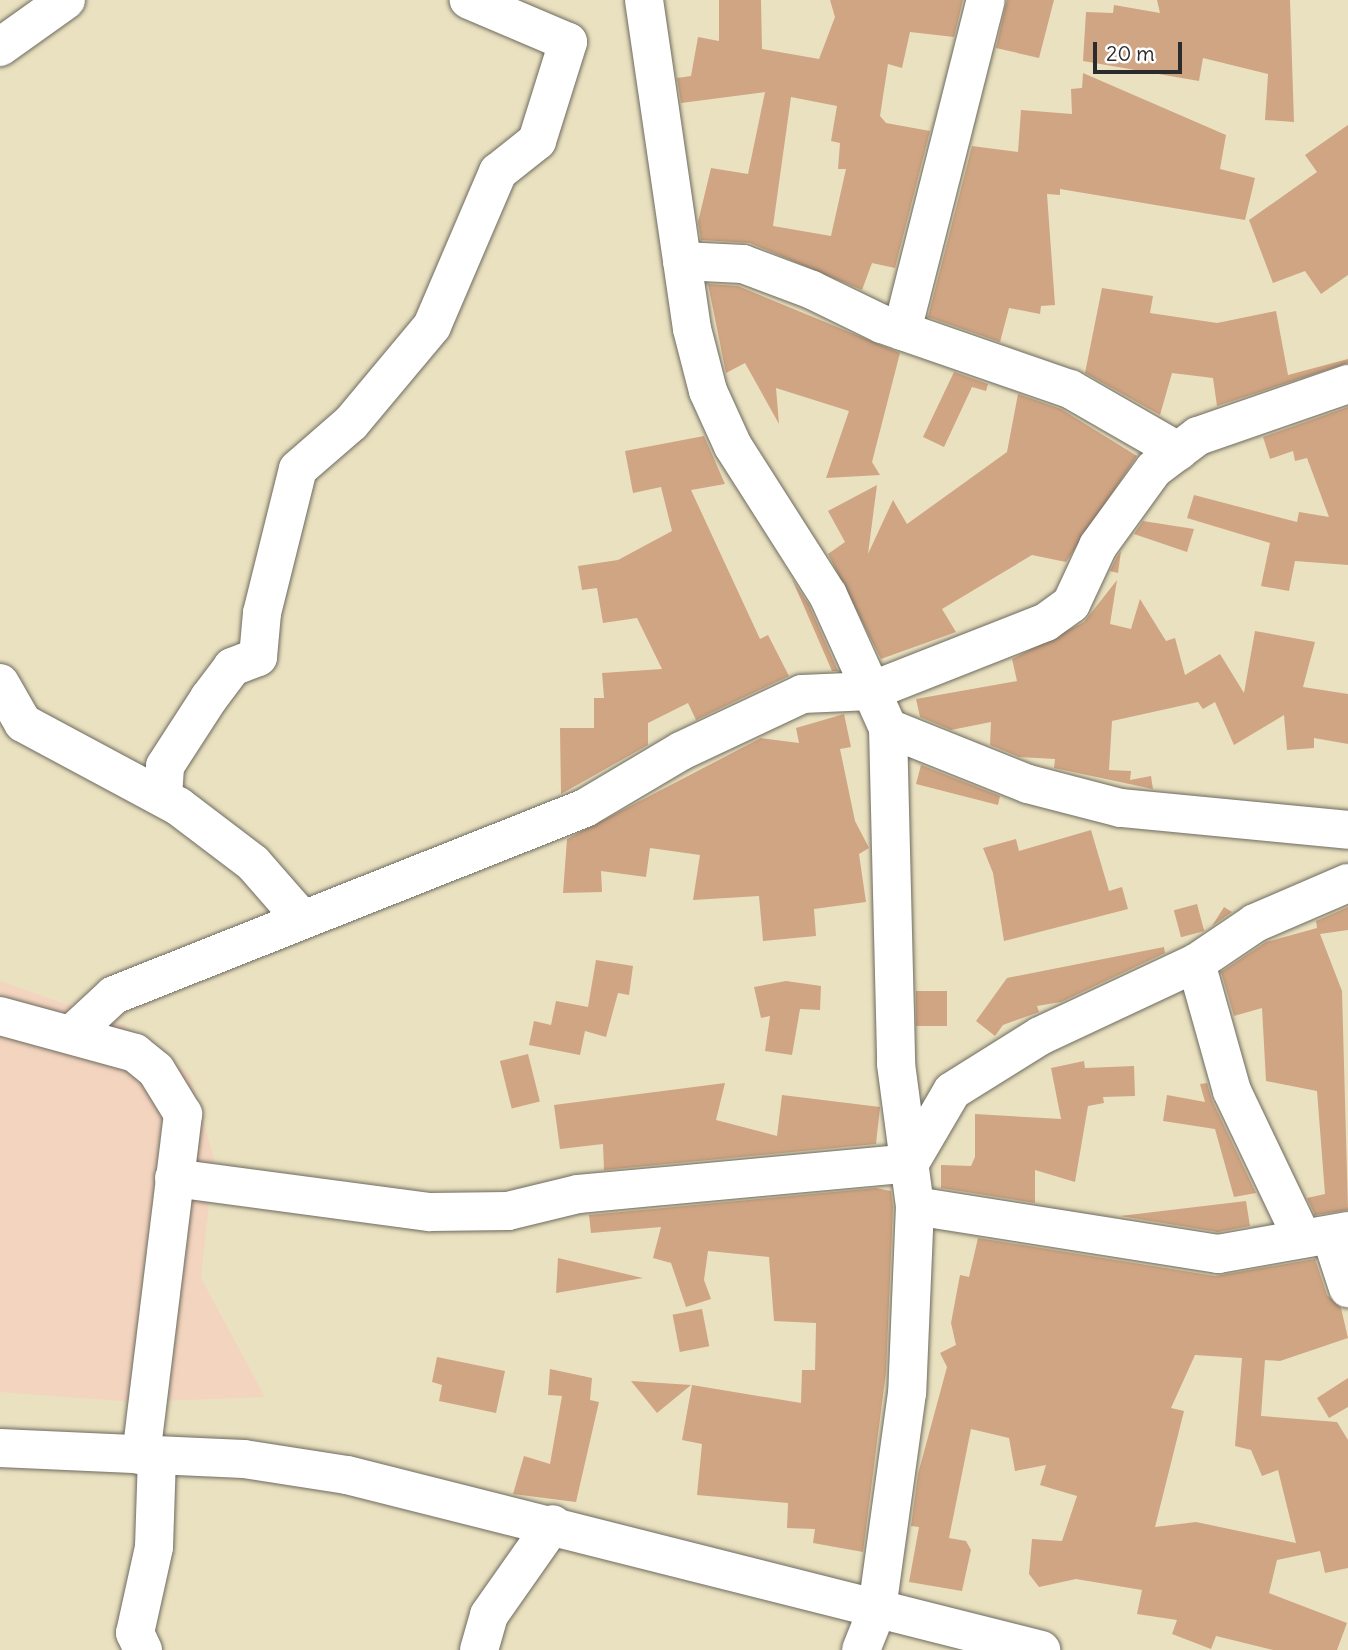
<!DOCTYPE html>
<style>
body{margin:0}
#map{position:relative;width:1348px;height:1650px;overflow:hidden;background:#eae1c0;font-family:Delius,sans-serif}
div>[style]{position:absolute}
.built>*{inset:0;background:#f3d4bf}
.building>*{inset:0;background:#d0a583;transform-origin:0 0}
.roads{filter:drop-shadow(0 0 2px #6e6b5f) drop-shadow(0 0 2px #6e6b5f)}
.minor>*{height:38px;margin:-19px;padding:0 19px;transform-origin:19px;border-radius:19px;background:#fff}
span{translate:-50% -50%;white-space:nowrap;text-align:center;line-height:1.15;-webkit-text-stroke:5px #fff;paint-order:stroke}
.scale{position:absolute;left:1093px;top:42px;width:89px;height:32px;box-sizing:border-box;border:4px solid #2b2b2b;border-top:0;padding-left:9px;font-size:21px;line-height:24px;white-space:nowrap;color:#2b2b2b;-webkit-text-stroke:5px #fff;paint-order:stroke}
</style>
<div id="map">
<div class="built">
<i style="clip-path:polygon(0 981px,124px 1025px,190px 1075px,214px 1158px,201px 1278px,265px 1397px,134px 1402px,0 1392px)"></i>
</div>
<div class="building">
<i style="clip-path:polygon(evenodd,719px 0,761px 0,762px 49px,819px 59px,835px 17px,830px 0,963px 0,954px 37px,910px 32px,902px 68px,888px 64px,880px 116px,886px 123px,930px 131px,895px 268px,872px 263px,862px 290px,750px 243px,701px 240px,698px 222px,711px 168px,748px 174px,765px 92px,681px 103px,677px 78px,691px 76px,698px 37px,719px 41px,719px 0,791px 97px,837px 106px,831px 141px,840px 143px,838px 169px,846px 169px,831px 236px,773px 226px,791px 97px)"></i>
<i style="clip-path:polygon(1007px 0,1054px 0,1039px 58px,996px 48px)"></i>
<i style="clip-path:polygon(1157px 0,1290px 0,1294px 122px,1265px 120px,1268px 74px,1203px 58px,1199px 81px,1083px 61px,1086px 12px,1113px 13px,1114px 5px,1160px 13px)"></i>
<i style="clip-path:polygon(1083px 73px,1226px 135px,1220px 169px,1255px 178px,1245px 220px,1060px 189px,1060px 195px,1047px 194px,1055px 305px,1041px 306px,1040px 314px,1009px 308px,1000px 342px,928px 317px,972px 146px,1018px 152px,1021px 110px,1072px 114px,1071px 89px,1082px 88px)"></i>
<i style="clip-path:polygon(1348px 125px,1348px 275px,1321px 294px,1305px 271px,1273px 283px,1249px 220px,1317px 172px,1305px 155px)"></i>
<i style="clip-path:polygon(708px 284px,738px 286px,900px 353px,872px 462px,880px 475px,826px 478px,849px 411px,776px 388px,779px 424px,745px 363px,726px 373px)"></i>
<i style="clip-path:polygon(1102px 288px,1153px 296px,1150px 313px,1217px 323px,1276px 311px,1288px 375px,1348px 359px,1348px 363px,1217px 406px,1213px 378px,1172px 373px,1160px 415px,1085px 373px)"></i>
<i style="clip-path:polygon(954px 372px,988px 384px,986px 391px,972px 387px,944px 447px,923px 437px)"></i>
<i style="clip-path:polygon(1018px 394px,1061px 409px,1137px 456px,1066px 562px,1032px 555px,942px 609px,956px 632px,881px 659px,828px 554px,845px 542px,828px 511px,877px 485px,868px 554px,893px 500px,907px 524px,1007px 452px)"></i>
<i style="clip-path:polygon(1348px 407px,1348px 565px,1295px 561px,1289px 591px,1261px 586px,1270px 543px,1187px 518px,1194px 495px,1297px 522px,1299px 512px,1329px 517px,1307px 458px,1295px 461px,1293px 451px,1270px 459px,1263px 437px)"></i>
<i style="clip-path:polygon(704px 436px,725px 484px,691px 490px,760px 639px,768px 635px,789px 676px,696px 720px,688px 703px,648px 723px,648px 745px,561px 794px,560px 728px,594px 728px,594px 698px,604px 698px,602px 673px,662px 669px,637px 618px,603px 623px,597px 588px,582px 590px,578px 566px,618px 560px,672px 531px,661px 487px,633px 493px,625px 451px)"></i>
<i style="clip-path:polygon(1143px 521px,1194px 529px,1187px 552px,1134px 534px)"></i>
<i style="clip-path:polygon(1121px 551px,1118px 573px,1110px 571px,1117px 557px)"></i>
<i style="clip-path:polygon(792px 579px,809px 605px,838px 671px,832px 671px)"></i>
<i style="clip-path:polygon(1117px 580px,1110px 624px,1131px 629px,1140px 599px,1166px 641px,1175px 638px,1185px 675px,1220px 654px,1244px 693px,1255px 631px,1315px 642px,1303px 687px,1348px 694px,1348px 744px,1314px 738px,1314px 748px,1287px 750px,1284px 715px,1234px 745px,1215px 702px,1203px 709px,1198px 702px,1112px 721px,1109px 770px,1131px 771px,1130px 780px,1151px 776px,1153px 789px,1054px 768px,1055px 759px,1019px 757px,990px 745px,991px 722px,951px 730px,920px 717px,916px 699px,1017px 681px,1012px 659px,1084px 622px)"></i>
<i style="clip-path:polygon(844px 714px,851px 747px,840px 749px,855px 821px,869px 848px,859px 854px,866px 902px,814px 909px,816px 936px,763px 941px,759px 896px,693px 900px,700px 855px,650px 848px,646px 877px,601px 871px,602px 892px,563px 893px,567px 839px,761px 738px,799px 743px,796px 728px)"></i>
<i style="clip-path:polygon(921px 765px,1000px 796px,998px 805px,916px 784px)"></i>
<i style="clip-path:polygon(1091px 830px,1109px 891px,1122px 887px,1128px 909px,1004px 941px,993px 873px,983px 848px,1016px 839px,1019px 851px)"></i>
<i style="left:1197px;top:904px;width:28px;height:24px;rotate:75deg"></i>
<i style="clip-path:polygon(1224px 907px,1232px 912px,1212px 926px)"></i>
<i style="clip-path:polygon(1348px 907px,1348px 930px,1320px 934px,1342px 991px,1348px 1210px,1315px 1215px,1307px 1198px,1325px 1194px,1317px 1091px,1266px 1081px,1262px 1008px,1234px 1016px,1221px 972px,1266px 942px,1317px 928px,1316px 921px)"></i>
<i style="clip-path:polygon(1164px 947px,1165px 953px,1061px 1002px,1037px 1006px,1039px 1012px,1003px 1025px,995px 1036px,976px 1021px,1007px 978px)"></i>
<i style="clip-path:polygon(596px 960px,633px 966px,629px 995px,618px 993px,606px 1037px,585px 1031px,580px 1055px,529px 1045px,534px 1021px,551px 1025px,556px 1001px,588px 1007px)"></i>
<i style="clip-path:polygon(786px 981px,821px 986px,820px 1010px,800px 1009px,792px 1055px,765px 1051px,770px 1016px,761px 1018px,754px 987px)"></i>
<i style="left:916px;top:991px;width:31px;height:35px"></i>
<i style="left:528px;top:1054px;width:49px;height:29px;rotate:76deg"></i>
<i style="clip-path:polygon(1084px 1061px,1085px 1068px,1134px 1066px,1135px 1096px,1103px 1097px,1104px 1103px,1088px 1106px,1075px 1182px,1035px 1170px,1035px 1203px,941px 1188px,941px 1165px,971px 1166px,975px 1157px,975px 1114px,1061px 1119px,1051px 1068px)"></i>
<i style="clip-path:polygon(725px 1083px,716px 1120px,777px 1136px,782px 1095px,880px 1107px,876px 1144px,604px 1170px,603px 1144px,560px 1149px,554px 1105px)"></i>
<i style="clip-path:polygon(1207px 1083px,1212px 1100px,1256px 1193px,1234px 1197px,1215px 1129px,1163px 1121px,1167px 1095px,1205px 1102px,1200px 1084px)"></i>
<i style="clip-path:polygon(876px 1188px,891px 1191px,893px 1207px,886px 1372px,863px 1552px,813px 1543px,815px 1529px,787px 1528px,788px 1503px,697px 1495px,702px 1444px,682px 1440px,692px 1385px,801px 1403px,802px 1370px,815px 1370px,816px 1323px,774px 1321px,769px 1257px,708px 1251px,704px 1280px,711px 1299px,686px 1307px,671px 1263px,653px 1258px,661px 1227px,591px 1233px,589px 1215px)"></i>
<i style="clip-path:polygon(1246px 1201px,1250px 1226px,1218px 1232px,1120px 1216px)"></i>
<i style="clip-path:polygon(evenodd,978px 1238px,1215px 1276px,1315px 1259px,1327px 1295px,1341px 1308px,1348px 1338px,1280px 1361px,1265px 1360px,1261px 1416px,1337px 1422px,1348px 1440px,1348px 1568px,1325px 1573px,1320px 1551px,1277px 1560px,1269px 1593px,1347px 1623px,1337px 1650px,1273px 1650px,1216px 1636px,1211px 1649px,1172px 1634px,1177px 1620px,1137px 1614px,1142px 1590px,1076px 1579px,1039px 1587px,1029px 1574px,1032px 1539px,1062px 1541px,1077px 1496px,1040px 1485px,1046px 1465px,1015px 1471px,1009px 1438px,971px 1429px,949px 1538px,966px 1541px,971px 1550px,962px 1591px,909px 1582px,919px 1527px,911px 1526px,918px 1474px,947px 1367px,940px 1353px,956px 1345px,951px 1323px,960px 1275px,969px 1277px,978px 1238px,1195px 1355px,1242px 1358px,1235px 1446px,1251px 1450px,1262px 1476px,1278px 1470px,1296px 1543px,1196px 1522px,1155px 1527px,1184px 1411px,1171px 1408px,1195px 1355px)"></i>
<i style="clip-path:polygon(558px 1258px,643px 1278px,556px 1293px)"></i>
<i style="left:702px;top:1309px;width:38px;height:30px;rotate:79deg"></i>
<i style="clip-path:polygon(437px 1357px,505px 1371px,496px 1413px,439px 1401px,442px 1385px,432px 1382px)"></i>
<i style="clip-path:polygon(550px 1369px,592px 1378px,590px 1400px,599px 1402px,576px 1502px,513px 1494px,524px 1456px,550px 1464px,562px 1396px,548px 1395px)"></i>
<i style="clip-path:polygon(1348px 1378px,1348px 1407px,1329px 1418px,1317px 1398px)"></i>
<i style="clip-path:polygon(631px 1381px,691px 1385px,657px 1413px)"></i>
</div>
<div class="roads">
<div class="minor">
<i style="left:644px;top:0;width:332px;rotate:81.7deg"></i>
<i style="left:692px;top:329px;width:64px;rotate:75.5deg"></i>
<i style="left:708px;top:391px;width:60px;rotate:65.6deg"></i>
<i style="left:733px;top:446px;width:177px;rotate:57.5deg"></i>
<i style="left:828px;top:595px;width:146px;rotate:65.7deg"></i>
<i style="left:888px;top:728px;width:336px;rotate:88.6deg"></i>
<i style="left:896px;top:1064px;width:143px;rotate:82.4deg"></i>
<i style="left:915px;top:1206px;width:187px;rotate:92.4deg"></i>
<i style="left:907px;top:1393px;width:219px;rotate:97.9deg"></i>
<i style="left:877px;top:1610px;width:43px;rotate:111.8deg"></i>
<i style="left:0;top:47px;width:81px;rotate:-35.5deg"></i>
<i style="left:682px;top:261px;width:61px;rotate:2.8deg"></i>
<i style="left:743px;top:264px;width:74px;rotate:20.6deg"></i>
<i style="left:812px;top:290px;width:78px;rotate:25.9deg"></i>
<i style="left:882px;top:324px;width:199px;rotate:19.1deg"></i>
<i style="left:1070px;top:389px;width:125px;rotate:29.9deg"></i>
<i style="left:902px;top:331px;width:341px;rotate:-75.8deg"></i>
<i style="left:0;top:683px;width:46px;rotate:60.1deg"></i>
<i style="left:23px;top:723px;width:176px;rotate:28.2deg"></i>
<i style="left:178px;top:806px;width:94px;rotate:37.2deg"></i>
<i style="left:253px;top:863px;width:74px;rotate:48.8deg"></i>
<i style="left:888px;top:728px;width:151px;rotate:21.8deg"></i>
<i style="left:1028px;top:784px;width:96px;rotate:14.5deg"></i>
<i style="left:1121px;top:808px;width:228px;rotate:5.5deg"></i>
<i style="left:163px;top:796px;width:30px;rotate:-86deg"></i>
<i style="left:165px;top:766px;width:81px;rotate:-57.1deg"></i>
<i style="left:209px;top:698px;width:39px;rotate:-53deg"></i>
<i style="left:232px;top:667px;width:28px;rotate:-21deg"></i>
<i style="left:258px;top:657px;width:44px;rotate:-84.8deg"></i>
<i style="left:262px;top:613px;width:148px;rotate:-76deg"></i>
<i style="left:298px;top:469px;width:70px;rotate:-41deg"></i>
<i style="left:351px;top:423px;width:126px;rotate:-50.1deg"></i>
<i style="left:432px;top:326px;width:168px;rotate:-66.8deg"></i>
<i style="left:498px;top:172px;width:50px;rotate:-38.5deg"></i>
<i style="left:537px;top:141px;width:104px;rotate:-72.6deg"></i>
<i style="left:568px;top:42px;width:108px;rotate:-157deg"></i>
<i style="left:1196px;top:963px;width:133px;rotate:74.3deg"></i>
<i style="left:1232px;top:1091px;width:163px;rotate:64.5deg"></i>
<i style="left:0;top:1016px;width:140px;rotate:15.3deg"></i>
<i style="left:135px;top:1053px;width:27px;rotate:39deg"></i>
<i style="left:156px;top:1070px;width:52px;rotate:58.5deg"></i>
<i style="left:183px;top:1114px;width:344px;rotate:97deg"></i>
<i style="left:72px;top:1034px;width:57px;rotate:-42.9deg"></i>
<i style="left:114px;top:995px;width:507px;rotate:-21.65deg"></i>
<i style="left:585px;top:808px;width:112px;rotate:-30.7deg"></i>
<i style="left:681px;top:751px;width:134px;rotate:-25.2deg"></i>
<i style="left:802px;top:694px;width:69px;rotate:-2.5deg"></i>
<i style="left:871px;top:691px;width:188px;rotate:-21.5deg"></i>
<i style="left:1046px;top:622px;width:31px;rotate:-36deg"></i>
<i style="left:1071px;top:604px;width:64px;rotate:-65deg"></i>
<i style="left:1098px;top:546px;width:95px;rotate:-54deg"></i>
<i style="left:1154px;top:469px;width:55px;rotate:-36.9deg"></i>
<i style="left:1198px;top:436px;width:159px;rotate:-19.1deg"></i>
<i style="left:910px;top:1163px;width:83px;rotate:-59.7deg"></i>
<i style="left:952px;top:1091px;width:104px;rotate:-32deg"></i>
<i style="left:1040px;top:1036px;width:172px;rotate:-25.1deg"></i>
<i style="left:1196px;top:963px;width:71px;rotate:-34.1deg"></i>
<i style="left:1255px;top:923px;width:101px;rotate:-23.3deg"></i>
<i style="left:174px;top:1178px;width:258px;rotate:7.6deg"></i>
<i style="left:430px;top:1212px;width:78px;rotate:-0.7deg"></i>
<i style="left:508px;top:1211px;width:72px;rotate:-13.7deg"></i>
<i style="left:578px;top:1194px;width:333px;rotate:-5.3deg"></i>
<i style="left:915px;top:1206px;width:307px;rotate:9deg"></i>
<i style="left:1218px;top:1254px;width:132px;rotate:-10deg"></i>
<i style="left:1331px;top:1236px;width:55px;rotate:71.9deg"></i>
<i style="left:0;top:1448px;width:244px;rotate:2.6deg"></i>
<i style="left:244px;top:1459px;width:104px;rotate:8.8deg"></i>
<i style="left:347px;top:1475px;width:716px;rotate:14.15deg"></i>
<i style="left:143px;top:1650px;width:19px;rotate:-115deg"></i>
<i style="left:135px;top:1633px;width:88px;rotate:-77.5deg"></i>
<i style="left:154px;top:1547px;width:92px;rotate:-88.1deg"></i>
<i style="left:479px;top:1650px;width:36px;rotate:-74deg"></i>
<i style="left:489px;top:1615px;width:111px;rotate:-54.9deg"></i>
</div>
</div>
<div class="scale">20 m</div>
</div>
